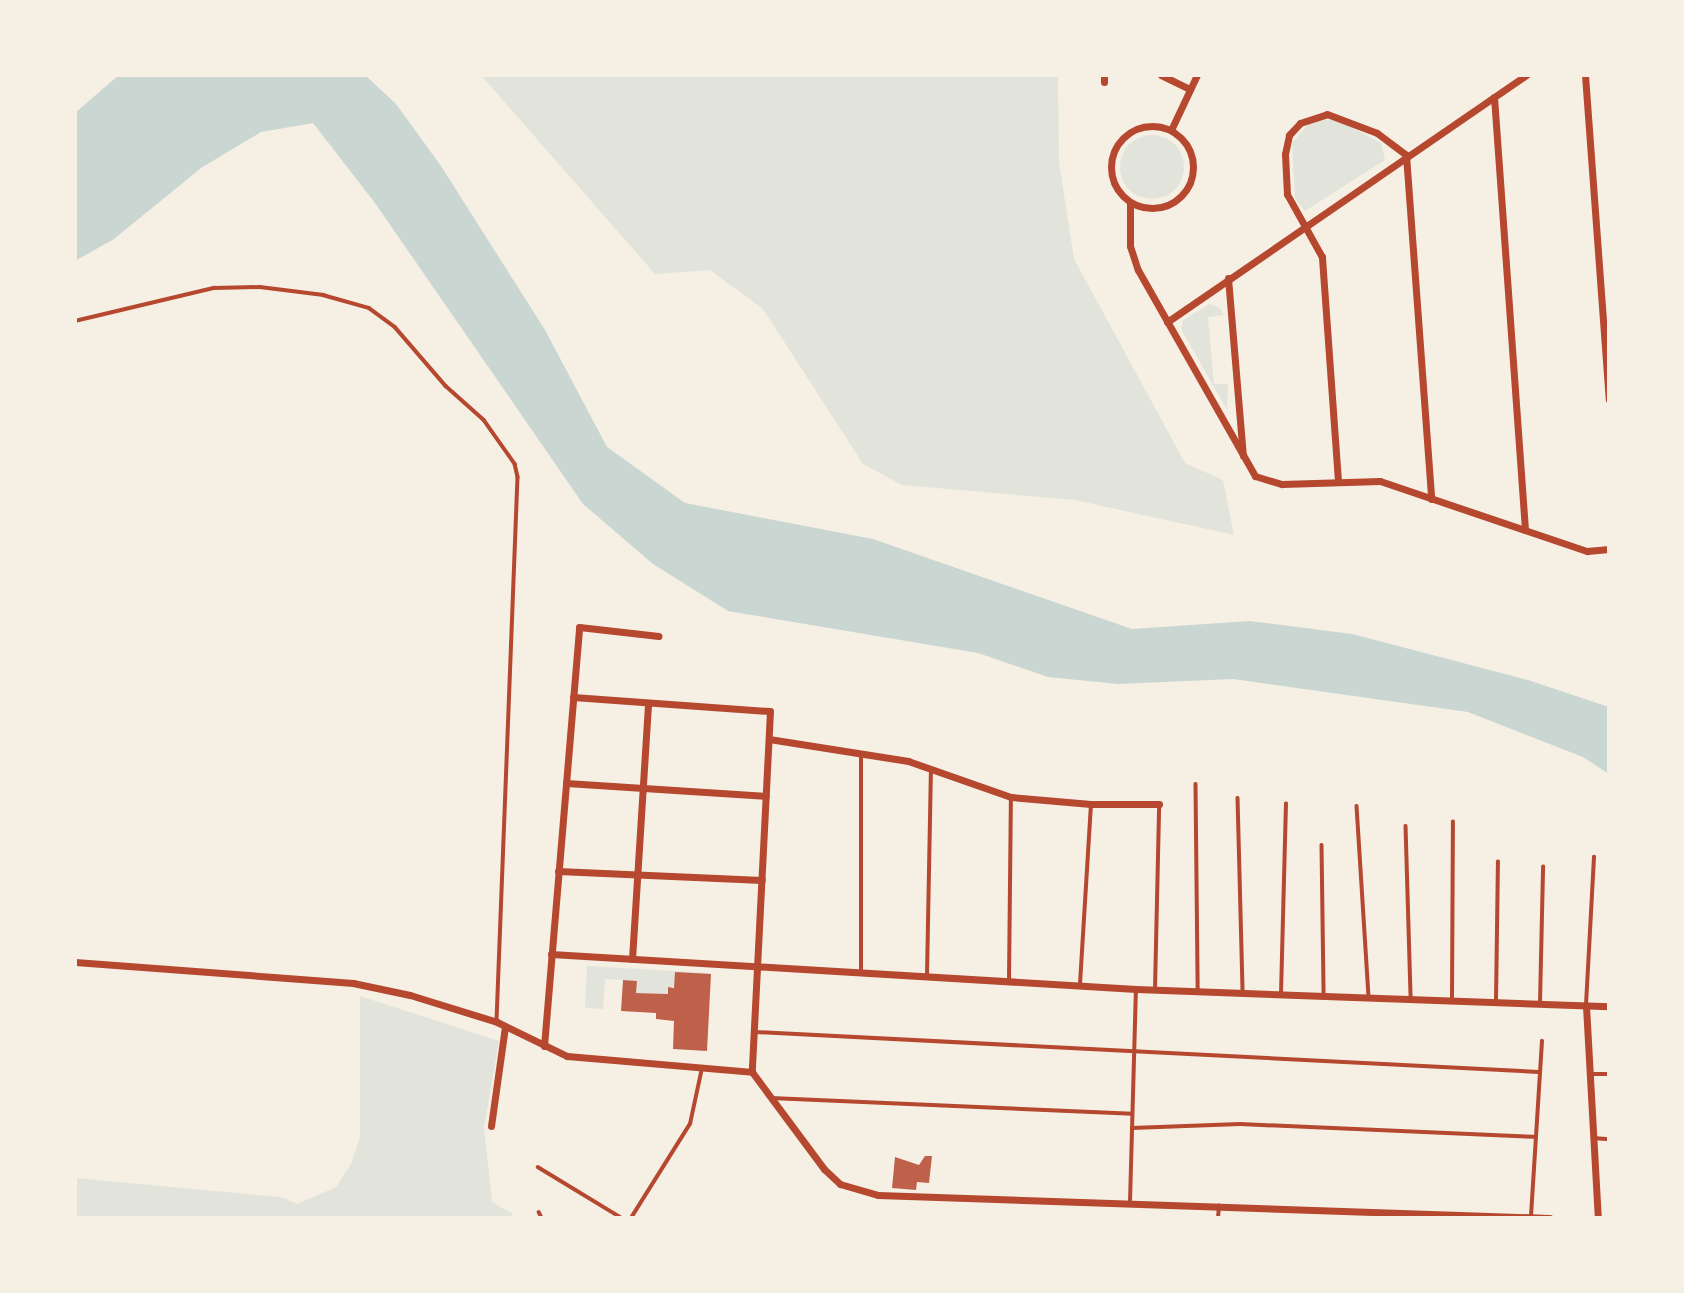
<!DOCTYPE html>
<style>
body{margin:0}
#map{position:relative;width:1684px;height:1293px;overflow:hidden;background:#f6efe4;font-family:Arial,sans-serif}
div>[style]{position:absolute}
.green>*{inset:0;background:#e2e4dc}
.round{border-radius:50%}
.water>*{inset:0;background:#c9d6d2}
.building>*{inset:0;background:#bf614a}
.service>*{height:3.5px;margin:-1.75px;padding:0 1.75px;transform-origin:1.75px;border-radius:1.75px;background:#b5482f}
.minor>*{height:7px;margin:-3.5px;padding:0 3.5px;transform-origin:3.5px;border-radius:3.5px;background:#b5482f}
.minor>.ring{margin:-3.5px;padding:0;box-sizing:content-box;background:none;border:7px solid #b5482f;border-radius:50%}
span{translate:-50% -50%;white-space:nowrap;text-align:center;line-height:1.15;-webkit-text-stroke:5px #f6efe4;paint-order:stroke}
.frame{position:absolute;inset:0;border:77px solid #f6efe4;pointer-events:none}
</style>
<div id="map">
<div class="green">
<i style="clip-path:polygon(481px 75px,1058px 75px,1059px 162px,1074px 259px,1185px 463px,1223px 480px,1234px 535px,1075px 500px,902px 485px,863px 464px,763px 309px,710px 270px,655px 274px)"></i>
<i style="clip-path:polygon(1337px 119px,1381px 143px,1385px 160px,1305px 211px,1295px 198px,1292px 143px,1311px 121px)"></i>
<i class="round" style="left:1120px;top:135px;width:64px;height:64px"></i>
<i style="clip-path:polygon(1210px 304px,1220px 308px,1224px 315px,1208px 317px,1214px 384px,1228px 384px,1227px 410px,1181px 329px,1183px 320px)"></i>
<i style="clip-path:polygon(587px 966px,711px 973px,668px 988px,668px 994px,636px 993px,636px 981px,605px 979px,603px 1009px,585px 1008px)"></i>
<i style="clip-path:polygon(360px 996px,499px 1041px,484px 1128px,492px 1202px,513px 1214px,511px 1218px,75px 1218px,75px 1178px,281px 1197px,297px 1204px,336px 1187px,351px 1164px,360px 1137px)"></i>
</div>
<div class="water">
<i style="clip-path:polygon(119px 75px,365px 75px,396px 104px,441px 166px,545px 330px,607px 447px,685px 503px,873px 539px,1132px 629px,1250px 621px,1352px 634px,1528px 680px,1609px 707px,1609px 774px,1583px 757px,1468px 712px,1233px 679px,1118px 684px,1048px 677px,978px 653px,728px 611px,653px 564px,583px 504px,375px 203px,313px 123px,261px 132px,201px 168px,114px 239px,75px 261px,75px 113px)"></i>
</div>
<div class="building">
<i style="clip-path:polygon(675px 972px,711px 974px,707px 1051px,673px 1049px,674px 1021px,656px 1019px,656px 1013px,621px 1011px,623px 980px,637px 981px,636px 993px,668px 994px,668px 987px,674px 988px)"></i>
<i style="clip-path:polygon(925px 1156px,932px 1156px,929px 1183px,917px 1182px,916px 1190px,892px 1188px,895px 1157px,919px 1165px)"></i>
</div>
<div class="service">
<i style="left:75px;top:321px;width:143px;rotate:-13.4deg"></i>
<i style="left:214px;top:288px;width:46px;rotate:-1.2deg"></i>
<i style="left:260px;top:287px;width:64px;rotate:7.2deg"></i>
<i style="left:323px;top:295px;width:48px;rotate:15.8deg"></i>
<i style="left:369px;top:308px;width:32px;rotate:36deg"></i>
<i style="left:395px;top:327px;width:78px;rotate:49.2deg"></i>
<i style="left:446px;top:386px;width:51px;rotate:41.8deg"></i>
<i style="left:484px;top:420px;width:54px;rotate:54.8deg"></i>
<i style="left:515px;top:464px;width:13px;rotate:77deg"></i>
<i style="left:518px;top:477px;width:543px;rotate:92.21deg"></i>
<i style="left:1196px;top:784px;width:207px;rotate:89.4deg"></i>
<i style="left:1238px;top:798px;width:194px;rotate:88.5deg"></i>
<i style="left:1357px;top:806px;width:190px;rotate:86.4deg"></i>
<i style="left:1406px;top:826px;width:172px;rotate:88.3deg"></i>
<i style="left:1322px;top:845px;width:149px;rotate:89.2deg"></i>
<i style="left:861px;top:971px;width:217px;rotate:-90deg"></i>
<i style="left:927px;top:975px;width:203px;rotate:-88.9deg"></i>
<i style="left:1009px;top:980px;width:183px;rotate:-89.4deg"></i>
<i style="left:1080px;top:984px;width:180px;rotate:-86.5deg"></i>
<i style="left:1155px;top:989px;width:183px;rotate:-88.7deg"></i>
<i style="left:1281px;top:994px;width:190px;rotate:-88.5deg"></i>
<i style="left:1452px;top:999px;width:177px;rotate:-89.7deg"></i>
<i style="left:1496px;top:1001px;width:139px;rotate:-89.2deg"></i>
<i style="left:1540px;top:1003px;width:136px;rotate:-88.7deg"></i>
<i style="left:1586px;top:1005px;width:148px;rotate:-86.9deg"></i>
<i style="left:756px;top:1032px;width:784px;rotate:2.92deg"></i>
<i style="left:1590px;top:1074px;width:19px"></i>
<i style="left:771px;top:1098px;width:361px;rotate:2.5deg"></i>
<i style="left:1132px;top:1128px;width:108px;rotate:-2.1deg"></i>
<i style="left:1240px;top:1124px;width:293px;rotate:2.5deg"></i>
<i style="left:1593px;top:1138px;width:16px;rotate:4deg"></i>
<i style="left:538px;top:1167px;width:98px;rotate:31.3deg"></i>
<i style="left:1130px;top:1202px;width:213px;rotate:-88.4deg"></i>
<i style="left:539px;top:1212px;width:7px;rotate:63deg"></i>
<i style="left:1531px;top:1216px;width:175px;rotate:-86.4deg"></i>
<i style="left:631px;top:1218px;width:111px;rotate:-57.9deg"></i>
<i style="left:690px;top:1124px;width:57px;rotate:-77.9deg"></i>
<i style="left:1218px;top:1218px;width:12px;rotate:-85deg"></i>
</div>
<div class="minor">
<i style="left:1104px;top:75px;width:7px;rotate:90deg"></i>
<i style="left:1161px;top:75px;width:32px;rotate:26deg"></i>
<i style="left:1585px;top:75px;width:325px;rotate:85.8deg"></i>
<i style="left:1494px;top:97px;width:434px;rotate:85.9deg"></i>
<i class="ring" style="left:1111px;top:126px;width:75px;height:75px"></i>
<i style="left:1171px;top:130px;width:61px;rotate:-64.7deg"></i>
<i style="left:1130px;top:203px;width:43px;rotate:90deg"></i>
<i style="left:1130px;top:246px;width:25px;rotate:72deg"></i>
<i style="left:1138px;top:270px;width:237px;rotate:60.4deg"></i>
<i style="left:1255px;top:476px;width:28px;rotate:17deg"></i>
<i style="left:1282px;top:484px;width:98px;rotate:-1.8deg"></i>
<i style="left:1380px;top:481px;width:219px;rotate:18.7deg"></i>
<i style="left:1587px;top:551px;width:22px;rotate:-5deg"></i>
<i style="left:1228px;top:278px;width:178px;rotate:85.2deg"></i>
<i style="left:1167px;top:322px;width:437px;rotate:-34.5deg"></i>
<i style="left:1338px;top:481px;width:225px;rotate:-94.1deg"></i>
<i style="left:1322px;top:257px;width:72px;rotate:-119.1deg"></i>
<i style="left:1287px;top:194px;width:40px;rotate:-92.9deg"></i>
<i style="left:1285px;top:154px;width:19px;rotate:-78deg"></i>
<i style="left:1289px;top:135px;width:16px;rotate:-47deg"></i>
<i style="left:1300px;top:123px;width:28px;rotate:-18deg"></i>
<i style="left:1327px;top:114px;width:53px;rotate:20.8deg"></i>
<i style="left:1377px;top:133px;width:36px;rotate:37deg"></i>
<i style="left:1406px;top:155px;width:345px;rotate:85.8deg"></i>
<i style="left:573px;top:697px;width:197px;rotate:4.1deg"></i>
<i style="left:770px;top:711px;width:361px;rotate:92.9deg"></i>
<i style="left:769px;top:739px;width:141px;rotate:9deg"></i>
<i style="left:908px;top:761px;width:109px;rotate:19.3deg"></i>
<i style="left:1011px;top:797px;width:80px;rotate:5deg"></i>
<i style="left:1091px;top:804px;width:68px"></i>
<i style="left:566px;top:783px;width:200px;rotate:3.7deg"></i>
<i style="left:558px;top:871px;width:204px;rotate:2.5deg"></i>
<i style="left:551px;top:954px;width:586px;rotate:3.42deg"></i>
<i style="left:1136px;top:989px;width:473px;rotate:2.1deg"></i>
<i style="left:632px;top:959px;width:256px;rotate:-86.4deg"></i>
<i style="left:75px;top:962px;width:279px;rotate:4.3deg"></i>
<i style="left:353px;top:983px;width:58px;rotate:11.9deg"></i>
<i style="left:410px;top:995px;width:91px;rotate:17.2deg"></i>
<i style="left:497px;top:1022px;width:78px;rotate:25.9deg"></i>
<i style="left:567px;top:1056px;width:186px;rotate:4.9deg"></i>
<i style="left:752px;top:1072px;width:121px;rotate:53.4deg"></i>
<i style="left:824px;top:1169px;width:22px;rotate:43deg"></i>
<i style="left:840px;top:1184px;width:40px;rotate:16deg"></i>
<i style="left:878px;top:1195px;width:672px;rotate:1.96deg"></i>
<i style="left:1586px;top:1006px;width:212px;rotate:86.8deg"></i>
<i style="left:544px;top:1046px;width:420px;rotate:-85.2deg"></i>
<i style="left:579px;top:627px;width:80px;rotate:6.5deg"></i>
<i style="left:491px;top:1126px;width:100px;rotate:-82deg"></i>
</div>
<div class="frame"></div>
</div>
